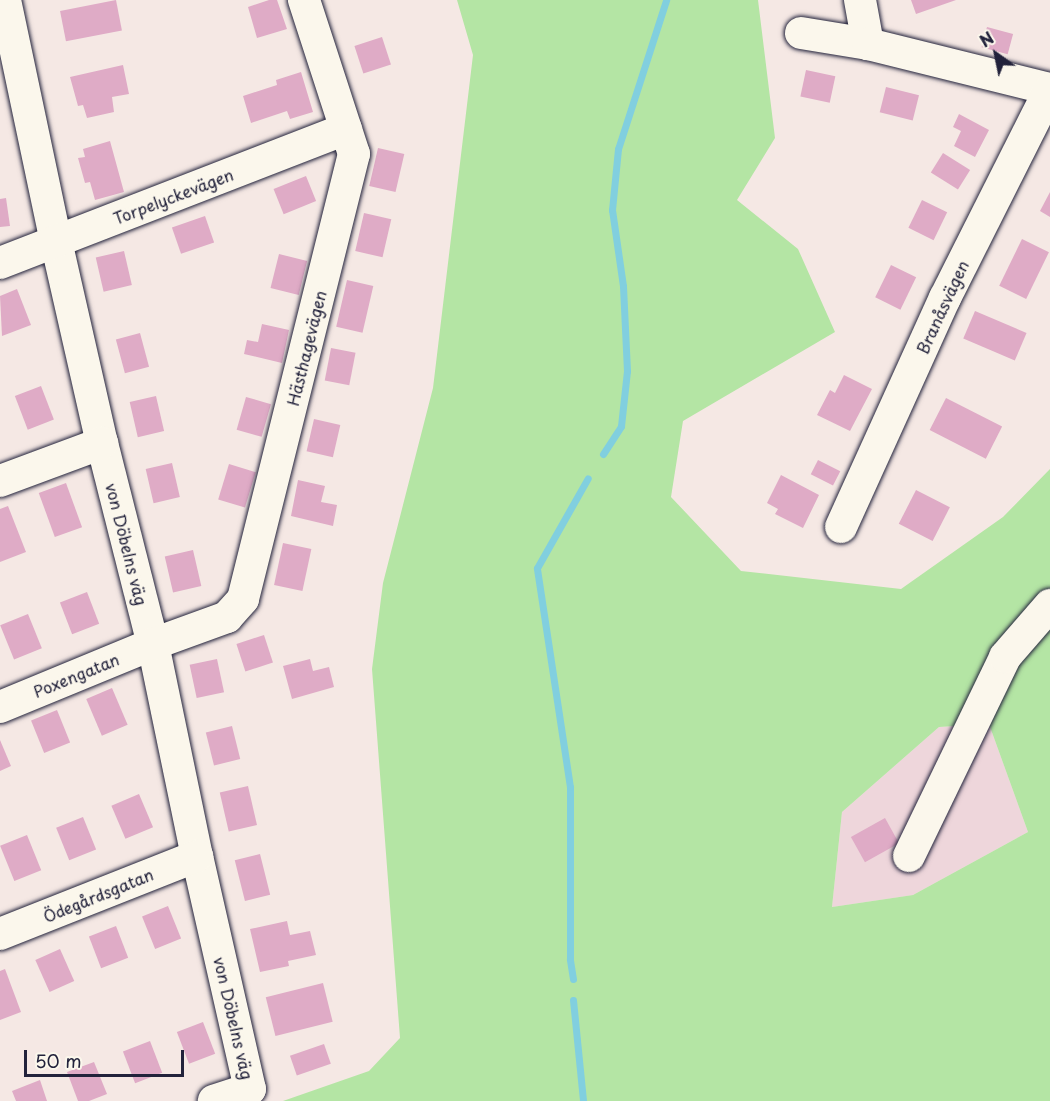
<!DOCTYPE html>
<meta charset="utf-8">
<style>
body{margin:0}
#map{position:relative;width:1050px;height:1101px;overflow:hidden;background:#f5e8e4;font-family:"Playpen Sans",sans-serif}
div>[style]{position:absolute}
.built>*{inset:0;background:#eed6db}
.green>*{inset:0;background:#b4e5a4}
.stream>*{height:7px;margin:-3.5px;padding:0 3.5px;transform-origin:3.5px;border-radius:3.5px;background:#81cfdf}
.building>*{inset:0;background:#dfabc6;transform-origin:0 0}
.roads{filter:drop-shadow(0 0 2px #22223b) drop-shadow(0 0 2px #22223b)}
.minor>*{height:32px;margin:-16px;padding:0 16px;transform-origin:16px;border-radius:16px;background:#fbf7ec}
span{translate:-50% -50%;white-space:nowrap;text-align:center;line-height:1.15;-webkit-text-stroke:6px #fbf7ec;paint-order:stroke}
.street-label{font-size:16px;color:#22223b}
.north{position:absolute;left:966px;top:24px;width:60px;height:60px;-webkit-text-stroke:4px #fbf7ec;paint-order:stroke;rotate:327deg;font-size:16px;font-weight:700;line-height:24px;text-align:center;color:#22223b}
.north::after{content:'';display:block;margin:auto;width:21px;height:27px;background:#22223b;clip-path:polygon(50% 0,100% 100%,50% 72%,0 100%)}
.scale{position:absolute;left:24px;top:1050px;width:160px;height:27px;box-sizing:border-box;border:3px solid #22223b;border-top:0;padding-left:8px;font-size:18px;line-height:21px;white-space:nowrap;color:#22223b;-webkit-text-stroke:4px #fbf7ec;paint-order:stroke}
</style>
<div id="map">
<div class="built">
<i style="clip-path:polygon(989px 724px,1028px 832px,913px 895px,832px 907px,842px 812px,939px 727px)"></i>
</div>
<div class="green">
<i style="clip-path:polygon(evenodd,457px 0,758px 0,775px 138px,737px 200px,798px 249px,835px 332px,683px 421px,671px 497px,741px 571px,901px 589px,1003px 517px,1050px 469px,1050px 1101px,283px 1101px,369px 1071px,400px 1038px,372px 669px,383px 583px,433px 388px,473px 55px,457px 0,989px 724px,1028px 832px,913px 895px,832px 907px,842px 812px,939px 727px,989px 724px)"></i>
</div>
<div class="stream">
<i style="left:603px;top:454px;width:33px;rotate:-57deg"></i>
<i style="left:621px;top:426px;width:55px;rotate:-83.8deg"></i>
<i style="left:627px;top:371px;width:85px;rotate:-92.7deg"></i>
<i style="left:623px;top:286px;width:77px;rotate:-98.2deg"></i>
<i style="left:612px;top:210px;width:61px;rotate:-84.4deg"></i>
<i style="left:618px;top:149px;width:157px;rotate:-72.1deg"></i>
<i style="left:573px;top:979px;width:20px;rotate:-99deg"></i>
<i style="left:570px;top:959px;width:172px;rotate:-90deg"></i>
<i style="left:570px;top:787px;width:221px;rotate:-98.6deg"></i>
<i style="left:537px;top:568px;width:103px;rotate:-60.5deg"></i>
<i style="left:573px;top:1000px;width:101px;rotate:84.3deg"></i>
</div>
<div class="building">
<i style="left:116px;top:0;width:31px;height:57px;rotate:79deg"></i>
<i style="clip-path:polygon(269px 0,277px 0,287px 29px,257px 38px,248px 7px)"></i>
<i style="clip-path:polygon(911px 0,956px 0,916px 14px)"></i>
<i style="left:987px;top:27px;width:27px;height:21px;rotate:15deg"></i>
<i style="left:382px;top:37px;width:29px;height:29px;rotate:72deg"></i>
<i style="clip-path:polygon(123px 65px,129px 94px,112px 97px,114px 112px,87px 118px,83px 105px,78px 106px,70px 77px)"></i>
<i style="left:806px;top:70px;width:30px;height:27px;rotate:12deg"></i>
<i style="clip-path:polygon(301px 72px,313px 112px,290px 119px,287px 111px,251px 123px,243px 96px,277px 85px,276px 80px)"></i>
<i style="left:886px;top:87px;width:34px;height:26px;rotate:14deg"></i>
<i style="clip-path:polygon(959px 114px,989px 130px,975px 157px,954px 146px,961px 131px,953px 127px)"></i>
<i style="clip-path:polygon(110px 141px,124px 192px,95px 200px,90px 182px,85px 183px,78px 158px,85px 157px,83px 149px)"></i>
<i style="left:378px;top:148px;width:27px;height:39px;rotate:13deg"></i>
<i style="left:943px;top:153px;width:32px;height:23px;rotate:32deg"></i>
<i style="left:306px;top:176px;width:27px;height:35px;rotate:68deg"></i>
<i style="clip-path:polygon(1050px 192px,1050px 217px,1040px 211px)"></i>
<i style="clip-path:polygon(6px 198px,10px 226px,0 227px,0 199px)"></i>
<i style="left:922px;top:200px;width:28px;height:31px;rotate:26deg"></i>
<i style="left:364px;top:213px;width:28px;height:39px;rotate:13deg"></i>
<i style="left:205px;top:216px;width:28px;height:35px;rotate:71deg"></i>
<i style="left:1022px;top:239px;width:30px;height:52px;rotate:26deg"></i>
<i style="left:124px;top:251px;width:35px;height:29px;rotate:77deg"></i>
<i style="left:279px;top:254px;width:29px;height:35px;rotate:14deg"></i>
<i style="left:891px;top:265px;width:28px;height:36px;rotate:26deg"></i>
<i style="left:347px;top:280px;width:27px;height:48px;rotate:13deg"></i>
<i style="clip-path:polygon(17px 289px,31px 325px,2px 336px,0 296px)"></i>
<i style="left:975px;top:311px;width:56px;height:30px;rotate:23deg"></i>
<i style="clip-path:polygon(262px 324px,289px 330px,282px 363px,244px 354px,247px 340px,258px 342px)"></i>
<i style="left:140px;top:333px;width:35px;height:25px;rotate:75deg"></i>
<i style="left:331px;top:348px;width:25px;height:33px;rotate:11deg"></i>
<i style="clip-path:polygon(844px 375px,872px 389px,850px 431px,817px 415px,830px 390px,835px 393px)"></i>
<i style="left:41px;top:386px;width:36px;height:28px;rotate:69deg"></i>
<i style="left:156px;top:396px;width:36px;height:27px;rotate:77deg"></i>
<i style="left:246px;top:397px;width:26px;height:34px;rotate:16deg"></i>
<i style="left:946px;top:398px;width:63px;height:36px;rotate:27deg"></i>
<i style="left:314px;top:419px;width:27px;height:33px;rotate:13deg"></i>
<i style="left:818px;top:460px;width:25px;height:16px;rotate:27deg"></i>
<i style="left:172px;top:463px;width:35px;height:27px;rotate:77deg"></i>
<i style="left:229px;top:464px;width:28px;height:37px;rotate:17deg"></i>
<i style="clip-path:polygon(781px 475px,819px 495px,803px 528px,775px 514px,778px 509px,767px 503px)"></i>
<i style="clip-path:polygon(298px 480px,325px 486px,321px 502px,337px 505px,333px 526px,291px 516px)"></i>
<i style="left:66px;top:483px;width:47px;height:29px;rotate:70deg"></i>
<i style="left:916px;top:490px;width:38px;height:38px;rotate:27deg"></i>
<i style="clip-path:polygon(8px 506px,26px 552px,0 562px,0 509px)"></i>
<i style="left:283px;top:543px;width:29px;height:43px;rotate:12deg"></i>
<i style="left:193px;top:550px;width:37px;height:29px;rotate:77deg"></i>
<i style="left:87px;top:592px;width:34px;height:29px;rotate:69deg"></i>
<i style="left:28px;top:614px;width:37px;height:30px;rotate:68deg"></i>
<i style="left:264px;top:635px;width:29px;height:29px;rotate:72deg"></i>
<i style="left:217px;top:659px;width:34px;height:28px;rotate:78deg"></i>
<i style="clip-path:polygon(310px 659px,313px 671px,329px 667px,334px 687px,292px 699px,283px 666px)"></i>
<i style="left:112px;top:688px;width:40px;height:28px;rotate:67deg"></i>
<i style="left:57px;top:710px;width:35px;height:28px;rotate:68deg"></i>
<i style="left:232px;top:726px;width:34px;height:27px;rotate:76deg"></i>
<i style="clip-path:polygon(0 740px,11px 766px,0 771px)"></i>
<i style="left:248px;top:786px;width:40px;height:29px;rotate:77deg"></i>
<i style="left:139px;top:794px;width:36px;height:30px;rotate:67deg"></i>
<i style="left:83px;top:817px;width:35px;height:29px;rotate:68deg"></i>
<i style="left:885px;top:818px;width:29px;height:39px;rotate:61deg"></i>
<i style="left:27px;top:835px;width:38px;height:29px;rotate:68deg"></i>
<i style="left:260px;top:854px;width:42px;height:26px;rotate:76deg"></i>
<i style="left:168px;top:906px;width:35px;height:28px;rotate:68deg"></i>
<i style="clip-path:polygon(287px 921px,290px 935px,310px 931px,316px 955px,288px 961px,289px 966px,260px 972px,250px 929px)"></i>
<i style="left:116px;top:926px;width:34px;height:29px;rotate:69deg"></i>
<i style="left:60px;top:949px;width:35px;height:27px;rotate:66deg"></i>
<i style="clip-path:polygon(5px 969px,21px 1012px,0 1020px,0 971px)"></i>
<i style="left:323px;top:983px;width:40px;height:59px;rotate:76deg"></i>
<i style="left:203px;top:1022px;width:34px;height:28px;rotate:69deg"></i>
<i style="left:150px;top:1041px;width:34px;height:29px;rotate:69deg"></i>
<i style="left:324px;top:1044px;width:21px;height:36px;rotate:71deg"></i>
<i style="clip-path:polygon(94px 1062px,107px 1094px,89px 1101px,78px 1101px,67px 1072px)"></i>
<i style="clip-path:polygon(40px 1080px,47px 1101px,16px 1101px,12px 1091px)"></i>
</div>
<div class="roads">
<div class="minor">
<i style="left:5px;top:0;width:246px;rotate:78.1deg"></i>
<i style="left:56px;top:241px;width:207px;rotate:77.2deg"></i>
<i style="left:102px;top:443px;width:207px;rotate:75.8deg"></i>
<i style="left:153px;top:644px;width:217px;rotate:78.3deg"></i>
<i style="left:197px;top:856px;width:239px;rotate:77.2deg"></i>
<i style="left:250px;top:1089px;width:38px;rotate:162deg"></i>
<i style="left:860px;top:0;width:45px;rotate:79.7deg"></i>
<i style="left:801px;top:33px;width:68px;rotate:9.3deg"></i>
<i style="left:868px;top:44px;width:187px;rotate:13.9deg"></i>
<i style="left:0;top:263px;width:371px;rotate:-21.2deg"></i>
<i style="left:0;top:481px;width:109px;rotate:-20.4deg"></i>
<i style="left:841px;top:527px;width:252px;rotate:-65.6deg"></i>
<i style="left:945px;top:298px;width:234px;rotate:-63.3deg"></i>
<i style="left:0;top:707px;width:165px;rotate:-22.4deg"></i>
<i style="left:153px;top:644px;width:79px;rotate:-20deg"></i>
<i style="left:227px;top:617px;width:24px;rotate:-48deg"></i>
<i style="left:243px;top:599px;width:459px;rotate:-76deg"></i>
<i style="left:354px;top:154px;width:162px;rotate:-108deg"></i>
<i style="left:909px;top:856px;width:221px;rotate:-64.2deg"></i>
<i style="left:1005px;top:657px;width:69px;rotate:-49.1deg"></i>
<i style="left:0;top:934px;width:212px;rotate:-21.6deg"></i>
</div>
</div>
<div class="street-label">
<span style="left:173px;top:196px;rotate:-21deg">Torpelyckevägen</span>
<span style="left:942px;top:307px;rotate:-65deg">Branåsvägen</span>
<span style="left:306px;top:348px;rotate:-76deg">Hästhagevägen</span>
<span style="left:127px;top:544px;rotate:76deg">von Döbelns väg</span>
<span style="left:76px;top:675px;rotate:-22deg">Poxengatan</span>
<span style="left:98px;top:895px;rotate:-22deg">Ödegårdsgatan</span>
<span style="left:234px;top:1018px;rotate:77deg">von Döbelns väg</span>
</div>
<div class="north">N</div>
<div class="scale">50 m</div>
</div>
